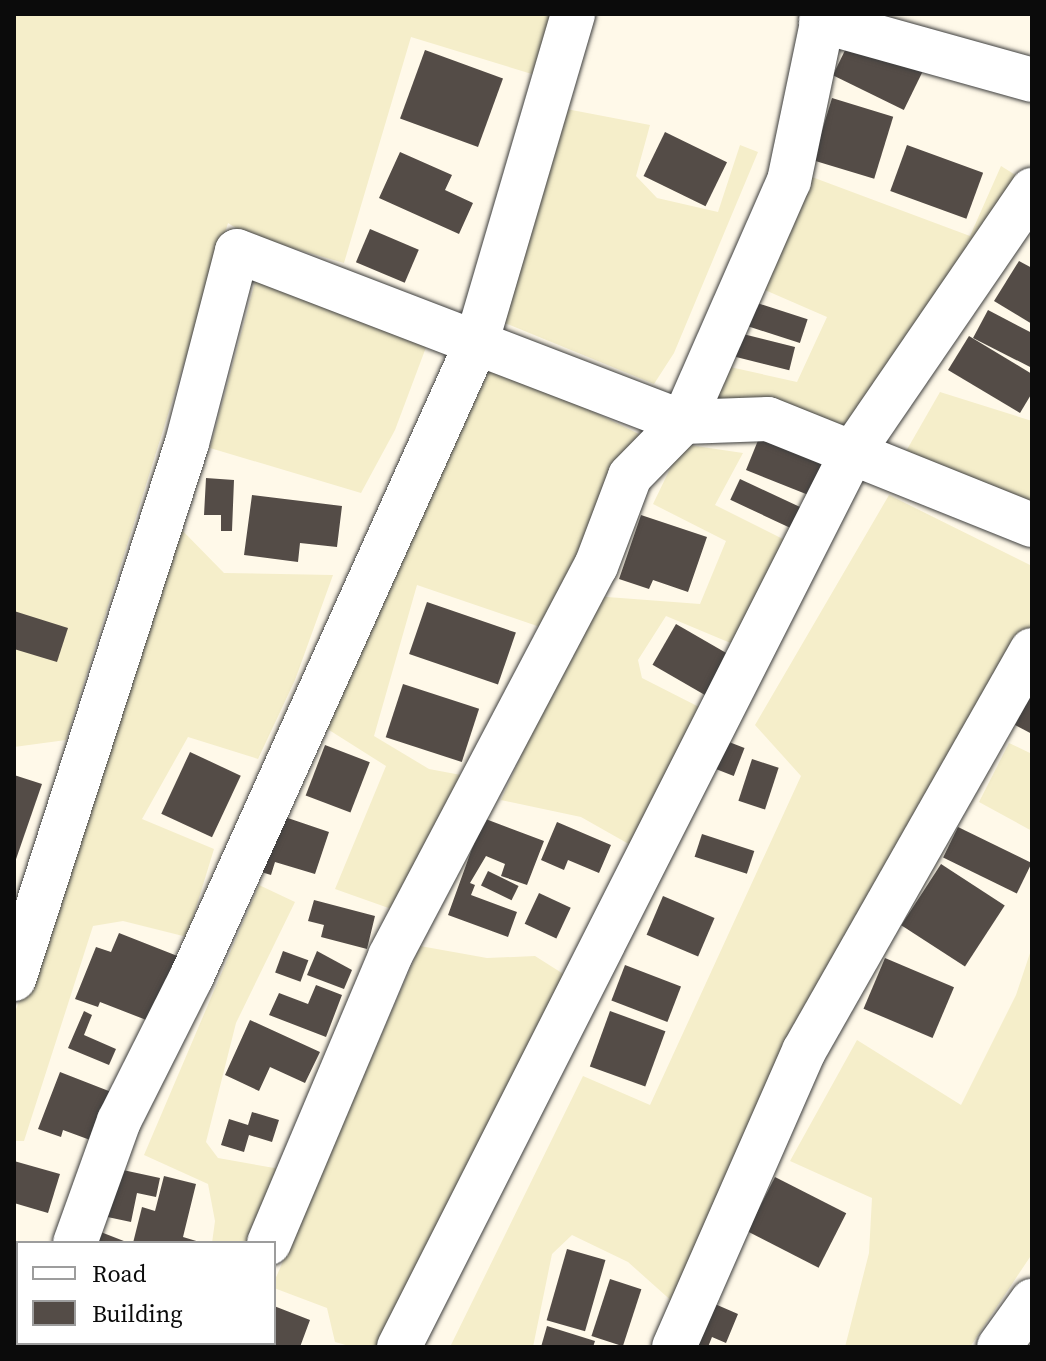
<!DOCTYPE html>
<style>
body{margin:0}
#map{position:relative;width:1046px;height:1361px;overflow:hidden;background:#fff9e9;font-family:"Source Serif 4",serif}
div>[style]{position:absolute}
.farmland>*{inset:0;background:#f5eeca}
.building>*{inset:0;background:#544c47;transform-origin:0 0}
.roads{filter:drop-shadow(0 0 2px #3e3e3e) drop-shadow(0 0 2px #3e3e3e)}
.minor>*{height:44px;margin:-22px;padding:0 22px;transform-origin:22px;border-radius:22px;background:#fff}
span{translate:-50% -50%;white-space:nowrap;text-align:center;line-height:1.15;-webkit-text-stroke:8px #fff;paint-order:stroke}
.frame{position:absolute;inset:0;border:16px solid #0b0b0b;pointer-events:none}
.legend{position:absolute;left:16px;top:1241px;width:260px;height:104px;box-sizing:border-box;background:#fff;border:2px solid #9d9d9d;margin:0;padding:10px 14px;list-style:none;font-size:24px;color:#0b0b0b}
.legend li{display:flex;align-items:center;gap:16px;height:40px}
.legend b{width:40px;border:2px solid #9d9d9d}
</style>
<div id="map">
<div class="farmland">
<i style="clip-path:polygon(14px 14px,557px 14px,535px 75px,411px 37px,344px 263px,247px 235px,228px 223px,66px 740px,14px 747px)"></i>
<i style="clip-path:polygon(556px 107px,650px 125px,636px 176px,657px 198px,718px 212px,740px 145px,758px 152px,674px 353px,654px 384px,495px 319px)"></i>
<i style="clip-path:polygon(1001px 166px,1017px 176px,843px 434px,788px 403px,720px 401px,709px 391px,730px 367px,797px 382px,827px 317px,760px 288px,812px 177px,970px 236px)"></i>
<i style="clip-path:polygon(256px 279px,428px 342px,395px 430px,361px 493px,210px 448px)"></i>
<i style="clip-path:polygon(493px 363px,641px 435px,540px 627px,417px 585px,374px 736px,429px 769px,461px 775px,397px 911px,335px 889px,386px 766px,318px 723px)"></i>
<i style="clip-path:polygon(940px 392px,1032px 421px,1032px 509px,905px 453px)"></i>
<i style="clip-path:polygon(682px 444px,743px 453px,715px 505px,787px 541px,740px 647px,666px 616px,638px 660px,642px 678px,703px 709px,634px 847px,581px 817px,501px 800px,594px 596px,700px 604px,726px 541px,653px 504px)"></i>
<i style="clip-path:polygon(889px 495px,1032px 566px,1032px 624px,957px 750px,675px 1304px,628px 1262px,572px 1235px,552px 1254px,533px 1347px,450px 1347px,583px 1076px,650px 1105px,801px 776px,755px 725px)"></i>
<i style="clip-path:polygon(177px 525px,224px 573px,333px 575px,295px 680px,258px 759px,188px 737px,142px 819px,214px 849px,187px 937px,123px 921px,93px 926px,24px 1141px,14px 1141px,14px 1014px,48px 933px)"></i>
<i style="clip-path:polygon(1009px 743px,1032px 754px,1032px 831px,979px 802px)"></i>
<i style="clip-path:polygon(259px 885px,295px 902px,236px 1023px,206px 1142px,218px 1158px,280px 1169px,252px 1243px,212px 1243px,215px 1221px,208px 1184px,144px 1155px)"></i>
<i style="clip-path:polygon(420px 946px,487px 958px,535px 956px,565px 975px,381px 1347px,353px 1347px,335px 1342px,327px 1308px,274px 1288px,274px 1282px)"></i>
<i style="clip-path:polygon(1032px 947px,1032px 1254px,970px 1347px,845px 1347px,869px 1253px,872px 1198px,790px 1161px,857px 1040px,961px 1105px,1016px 995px)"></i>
</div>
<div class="building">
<i style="left:853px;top:34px;width:79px;height:46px;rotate:26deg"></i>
<i style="left:425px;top:50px;width:83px;height:73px;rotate:20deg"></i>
<i style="left:832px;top:98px;width:64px;height:65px;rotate:17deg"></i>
<i style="left:665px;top:132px;width:69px;height:49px;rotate:26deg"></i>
<i style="left:907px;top:145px;width:81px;height:49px;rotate:20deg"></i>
<i style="clip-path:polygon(400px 152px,452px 175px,445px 190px,473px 203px,459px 234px,379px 198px)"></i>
<i style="left:370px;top:229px;width:53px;height:36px;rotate:23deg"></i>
<i style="clip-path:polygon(1019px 261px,1032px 268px,1032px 324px,994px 301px)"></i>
<i style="left:742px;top:298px;width:69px;height:25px;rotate:18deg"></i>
<i style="clip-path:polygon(988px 310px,1032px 333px,1032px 368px,973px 338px)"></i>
<i style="left:731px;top:331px;width:66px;height:24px;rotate:14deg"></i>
<i style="clip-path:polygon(969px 336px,1032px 374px,1032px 393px,1020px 413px,948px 370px)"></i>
<i style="clip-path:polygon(761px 433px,834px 455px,816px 498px,746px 470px)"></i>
<i style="clip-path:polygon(206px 478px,234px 480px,232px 531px,221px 531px,221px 515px,204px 515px)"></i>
<i style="left:740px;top:479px;width:77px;height:23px;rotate:25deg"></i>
<i style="clip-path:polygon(252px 495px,342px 506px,337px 547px,300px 543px,298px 562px,244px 555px)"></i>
<i style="clip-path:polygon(641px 515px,707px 537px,688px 592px,653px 580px,649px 589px,619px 579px)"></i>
<i style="left:427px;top:602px;width:94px;height:55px;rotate:19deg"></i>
<i style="clip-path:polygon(14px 611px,68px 628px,57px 662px,14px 649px)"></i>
<i style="left:676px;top:624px;width:61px;height:47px;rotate:30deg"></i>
<i style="left:403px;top:684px;width:80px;height:56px;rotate:18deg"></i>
<i style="clip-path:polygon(1032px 693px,1032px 734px,1015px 725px)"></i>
<i style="left:724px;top:740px;width:22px;height:30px;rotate:21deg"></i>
<i style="left:325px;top:745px;width:48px;height:54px;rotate:21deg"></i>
<i style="left:190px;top:752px;width:56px;height:68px;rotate:25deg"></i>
<i style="left:752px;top:759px;width:28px;height:44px;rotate:18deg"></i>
<i style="clip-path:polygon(14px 775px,42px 784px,14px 865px)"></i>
<i style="clip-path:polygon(276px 814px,329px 832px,315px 874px,275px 862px,271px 875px,258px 871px)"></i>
<i style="clip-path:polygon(483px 818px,544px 841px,527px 885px,501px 876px,505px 864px,486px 856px,470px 883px,475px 885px,471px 895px,517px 912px,508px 937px,448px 915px)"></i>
<i style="clip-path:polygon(557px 822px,611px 845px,599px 873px,568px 860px,564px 870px,541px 860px)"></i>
<i style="left:958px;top:827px;width:82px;height:34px;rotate:26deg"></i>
<i style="left:702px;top:834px;width:55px;height:24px;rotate:18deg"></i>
<i style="left:941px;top:864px;width:76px;height:73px;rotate:33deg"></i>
<i style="left:488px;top:871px;width:34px;height:16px;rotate:26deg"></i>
<i style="left:539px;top:893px;width:35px;height:34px;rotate:25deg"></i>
<i style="left:663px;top:896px;width:56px;height:42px;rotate:23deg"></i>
<i style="clip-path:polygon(314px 900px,375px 916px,367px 949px,321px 937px,324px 925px,308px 921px)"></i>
<i style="clip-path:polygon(119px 933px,180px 957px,154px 1023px,100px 1002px,98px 1007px,75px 999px,96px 947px,111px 952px)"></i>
<i style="left:283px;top:951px;width:27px;height:23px;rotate:20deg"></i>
<i style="clip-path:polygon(317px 951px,352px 970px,344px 989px,307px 975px)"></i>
<i style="left:885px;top:958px;width:75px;height:55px;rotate:23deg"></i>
<i style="left:625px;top:965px;width:60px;height:38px;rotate:21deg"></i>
<i style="clip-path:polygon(316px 985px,342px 995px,326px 1037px,269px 1015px,279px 993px,308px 1004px)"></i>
<i style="clip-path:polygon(84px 1011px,92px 1015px,84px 1035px,116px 1049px,109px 1065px,68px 1048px)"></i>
<i style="left:610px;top:1011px;width:59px;height:59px;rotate:20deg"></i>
<i style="clip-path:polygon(250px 1020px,320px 1052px,305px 1083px,270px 1067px,259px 1091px,225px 1075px)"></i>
<i style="clip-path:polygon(60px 1072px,119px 1095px,101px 1144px,63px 1130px,61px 1137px,38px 1129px)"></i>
<i style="clip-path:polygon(252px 1112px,279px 1120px,272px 1142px,249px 1135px,244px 1152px,221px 1145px,229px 1119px,248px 1125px)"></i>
<i style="clip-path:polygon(14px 1161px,60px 1174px,48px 1213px,14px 1203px)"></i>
<i style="clip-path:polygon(109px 1167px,160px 1178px,156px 1197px,137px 1193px,131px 1222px,98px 1215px)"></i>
<i style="clip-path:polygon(164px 1176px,196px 1184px,183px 1237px,203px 1243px,133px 1243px,142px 1207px,155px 1211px)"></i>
<i style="left:775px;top:1177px;width:80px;height:61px;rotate:27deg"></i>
<i style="clip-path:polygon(93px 1229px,129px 1243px,88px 1243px)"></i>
<i style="left:567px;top:1249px;width:40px;height:74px;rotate:16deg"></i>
<i style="left:610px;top:1279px;width:33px;height:60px;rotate:18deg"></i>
<i style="clip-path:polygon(708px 1301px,738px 1314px,726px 1343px,712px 1337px,708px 1347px,688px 1347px)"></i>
<i style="clip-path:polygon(274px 1306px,310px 1320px,300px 1347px,244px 1347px,274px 1343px)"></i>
<i style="clip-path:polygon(547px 1326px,595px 1341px,593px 1347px,541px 1347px)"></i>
</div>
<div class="roads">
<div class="minor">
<i style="left:821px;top:21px;width:219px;rotate:15.6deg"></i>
<i style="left:14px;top:979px;width:563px;rotate:-72.11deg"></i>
<i style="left:187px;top:443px;width:198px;rotate:-75.4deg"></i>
<i style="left:237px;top:251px;width:478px;rotate:21deg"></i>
<i style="left:683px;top:422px;width:85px;rotate:-2deg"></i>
<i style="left:768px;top:419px;width:284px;rotate:21.9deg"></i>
<i style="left:75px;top:1243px;width:130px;rotate:-70.2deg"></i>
<i style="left:119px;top:1121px;width:160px;rotate:-63.3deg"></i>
<i style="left:191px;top:978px;width:695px;rotate:-65.79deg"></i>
<i style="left:476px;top:344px;width:344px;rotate:-73.6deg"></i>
<i style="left:269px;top:1243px;width:311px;rotate:-67.1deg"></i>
<i style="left:390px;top:956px;width:441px;rotate:-62.2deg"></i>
<i style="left:596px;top:566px;width:96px;rotate:-69.3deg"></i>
<i style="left:630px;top:476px;width:76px;rotate:-45.5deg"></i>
<i style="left:683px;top:422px;width:263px;rotate:-66.3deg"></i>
<i style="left:789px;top:181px;width:171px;rotate:-78.2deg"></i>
<i style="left:37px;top:1347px;width:4px;rotate:-63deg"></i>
<i style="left:225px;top:1347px;width:4px;rotate:-63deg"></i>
<i style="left:399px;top:1347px;width:1002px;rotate:-63.13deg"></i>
<i style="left:852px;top:453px;width:319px;rotate:-55.6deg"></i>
<i style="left:674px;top:1347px;width:323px;rotate:-66.3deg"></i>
<i style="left:804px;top:1051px;width:461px;rotate:-60.4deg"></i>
<i style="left:999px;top:1347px;width:57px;rotate:-54.3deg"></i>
</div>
</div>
<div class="frame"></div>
<ul class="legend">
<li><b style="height:10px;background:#fff"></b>Road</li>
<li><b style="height:22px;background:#544c47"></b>Building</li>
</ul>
</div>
